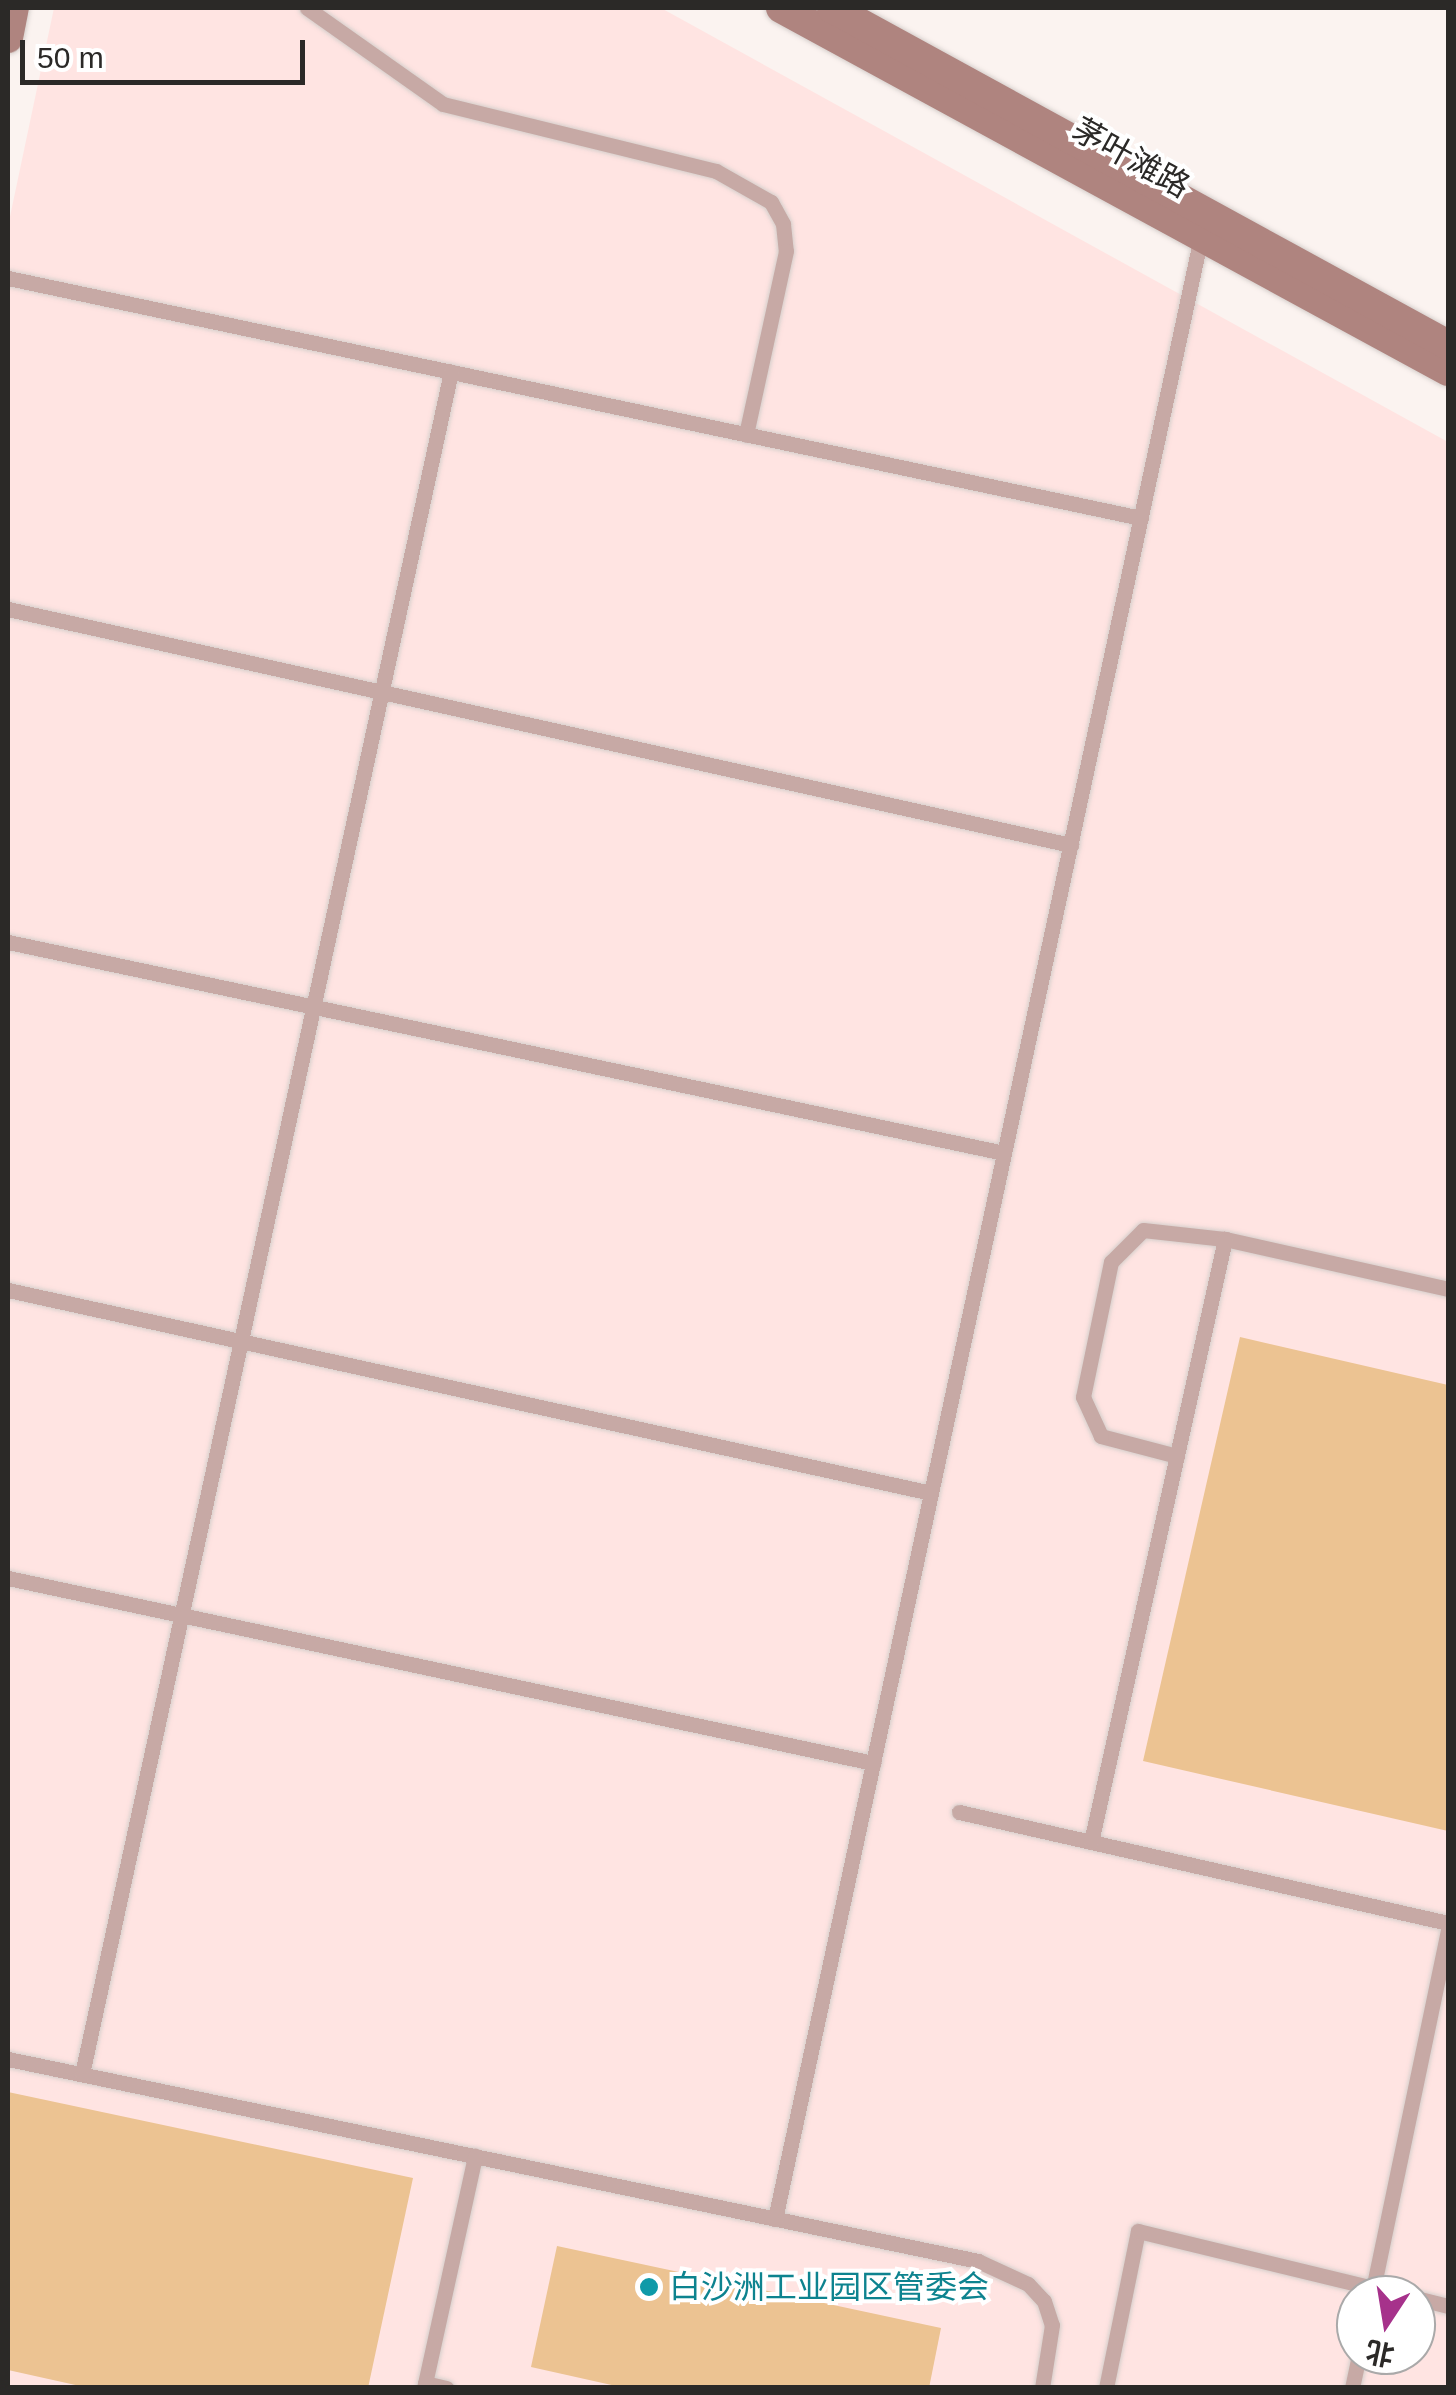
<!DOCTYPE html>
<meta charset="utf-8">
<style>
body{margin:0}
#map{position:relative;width:1456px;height:2395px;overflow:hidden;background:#fbf3f0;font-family:Helvetica,"Noto Sans SC",sans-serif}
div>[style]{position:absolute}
.industrial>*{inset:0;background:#ffe4e2}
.building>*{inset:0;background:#ecc392}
.roads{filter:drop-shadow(0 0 2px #d6cfcc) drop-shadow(0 0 2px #d6cfcc)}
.lane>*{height:15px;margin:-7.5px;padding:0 7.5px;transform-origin:7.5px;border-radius:7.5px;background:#c7a9a5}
.secondary>*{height:30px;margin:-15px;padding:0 15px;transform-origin:15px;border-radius:15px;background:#af847f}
.dots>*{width:28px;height:28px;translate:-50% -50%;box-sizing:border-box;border:5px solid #fff;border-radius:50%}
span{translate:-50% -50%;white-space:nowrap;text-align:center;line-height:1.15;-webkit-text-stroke:8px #fff;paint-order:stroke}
.street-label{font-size:32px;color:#2b2927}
.culture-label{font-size:32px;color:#0d838f}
.left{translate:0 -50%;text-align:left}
.frame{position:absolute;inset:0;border:10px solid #2b2927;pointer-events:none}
.north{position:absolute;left:1336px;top:2275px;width:100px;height:100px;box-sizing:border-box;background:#fff;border:2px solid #aaa9a9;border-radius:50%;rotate:192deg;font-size:28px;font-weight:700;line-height:40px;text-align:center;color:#2b2927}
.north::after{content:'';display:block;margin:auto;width:35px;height:45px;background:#a6328b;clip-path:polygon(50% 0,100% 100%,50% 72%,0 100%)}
.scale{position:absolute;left:20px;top:40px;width:285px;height:45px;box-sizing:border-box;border:5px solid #2b2927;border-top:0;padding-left:12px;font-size:30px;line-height:35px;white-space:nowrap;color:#2b2927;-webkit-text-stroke:8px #fff;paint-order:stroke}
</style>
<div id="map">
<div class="industrial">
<i style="clip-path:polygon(evenodd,54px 8px,661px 8px,1448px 442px,1448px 2387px,8px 2388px,8px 226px,54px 8px,1356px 2295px,1416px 2295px,1416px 2355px,1356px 2355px,1356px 2295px)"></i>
</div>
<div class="building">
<i style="clip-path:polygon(1240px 1337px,1448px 1385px,1448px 1831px,1143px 1761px)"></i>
<i style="clip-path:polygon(8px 2092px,413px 2178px,368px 2388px,89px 2388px,8px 2370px)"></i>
<i style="clip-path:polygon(557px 2246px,941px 2328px,929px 2388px,625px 2388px,531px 2367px)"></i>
</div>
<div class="roads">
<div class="lane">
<i style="left:307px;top:8px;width:166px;rotate:35.2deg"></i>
<i style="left:443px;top:104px;width:281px;rotate:13.8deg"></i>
<i style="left:716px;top:171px;width:63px;rotate:29.4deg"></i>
<i style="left:771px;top:202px;width:25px;rotate:61deg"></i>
<i style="left:783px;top:224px;width:27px;rotate:84deg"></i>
<i style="left:786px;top:251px;width:188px;rotate:102.3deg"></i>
<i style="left:8px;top:278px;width:1158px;rotate:11.96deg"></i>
<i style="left:8px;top:609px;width:1089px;rotate:12.52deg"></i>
<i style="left:8px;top:942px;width:1018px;rotate:11.96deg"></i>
<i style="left:8px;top:1290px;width:945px;rotate:12.4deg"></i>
<i style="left:1177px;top:1456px;width:79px;rotate:-165.3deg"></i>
<i style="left:1101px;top:1436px;width:43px;rotate:-114.8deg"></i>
<i style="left:1083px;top:1397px;width:138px;rotate:-78.3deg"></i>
<i style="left:1111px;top:1262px;width:45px;rotate:-45deg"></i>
<i style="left:1143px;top:1230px;width:82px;rotate:6.3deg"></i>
<i style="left:1225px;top:1239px;width:229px;rotate:12.6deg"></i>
<i style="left:8px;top:1578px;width:885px;rotate:12.07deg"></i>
<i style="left:959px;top:1812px;width:501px;rotate:12.79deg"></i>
<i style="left:1091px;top:1842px;width:618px;rotate:-77.47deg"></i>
<i style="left:8px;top:2059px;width:991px;rotate:11.76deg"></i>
<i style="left:978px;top:2261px;width:55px;rotate:24.7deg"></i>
<i style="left:1028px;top:2284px;width:23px;rotate:47deg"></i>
<i style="left:1044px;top:2301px;width:25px;rotate:72deg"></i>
<i style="left:1052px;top:2325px;width:64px;rotate:99deg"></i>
<i style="left:82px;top:2074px;width:1742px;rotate:-77.77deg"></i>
<i style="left:775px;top:2219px;width:2031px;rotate:-77.87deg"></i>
<i style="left:1372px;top:2294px;width:371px;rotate:-78.2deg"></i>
<i style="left:1416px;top:2298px;width:33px;rotate:14deg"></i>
<i style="left:425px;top:2383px;width:22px;rotate:13deg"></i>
<i style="left:424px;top:2388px;width:238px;rotate:-77.6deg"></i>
<i style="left:1106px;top:2388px;width:160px;rotate:-78.5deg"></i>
<i style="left:1138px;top:2231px;width:273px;rotate:13.6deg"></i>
<i style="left:1352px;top:2388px;width:34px;rotate:-78deg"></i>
</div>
<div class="secondary">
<i style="left:781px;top:8px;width:759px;rotate:28.56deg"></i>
<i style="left:832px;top:8px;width:702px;rotate:28.68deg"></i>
<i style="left:8px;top:38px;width:31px;rotate:-79deg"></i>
</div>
</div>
<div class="dots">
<i style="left:649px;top:2287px;background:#0f9aa8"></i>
</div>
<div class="street-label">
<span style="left:1131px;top:158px;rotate:29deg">茅叶滩路</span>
</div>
<div class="culture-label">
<span class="left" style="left:669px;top:2287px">白沙洲工业园区管委会</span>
</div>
<div class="frame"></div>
<div class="north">北</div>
<div class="scale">50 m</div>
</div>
